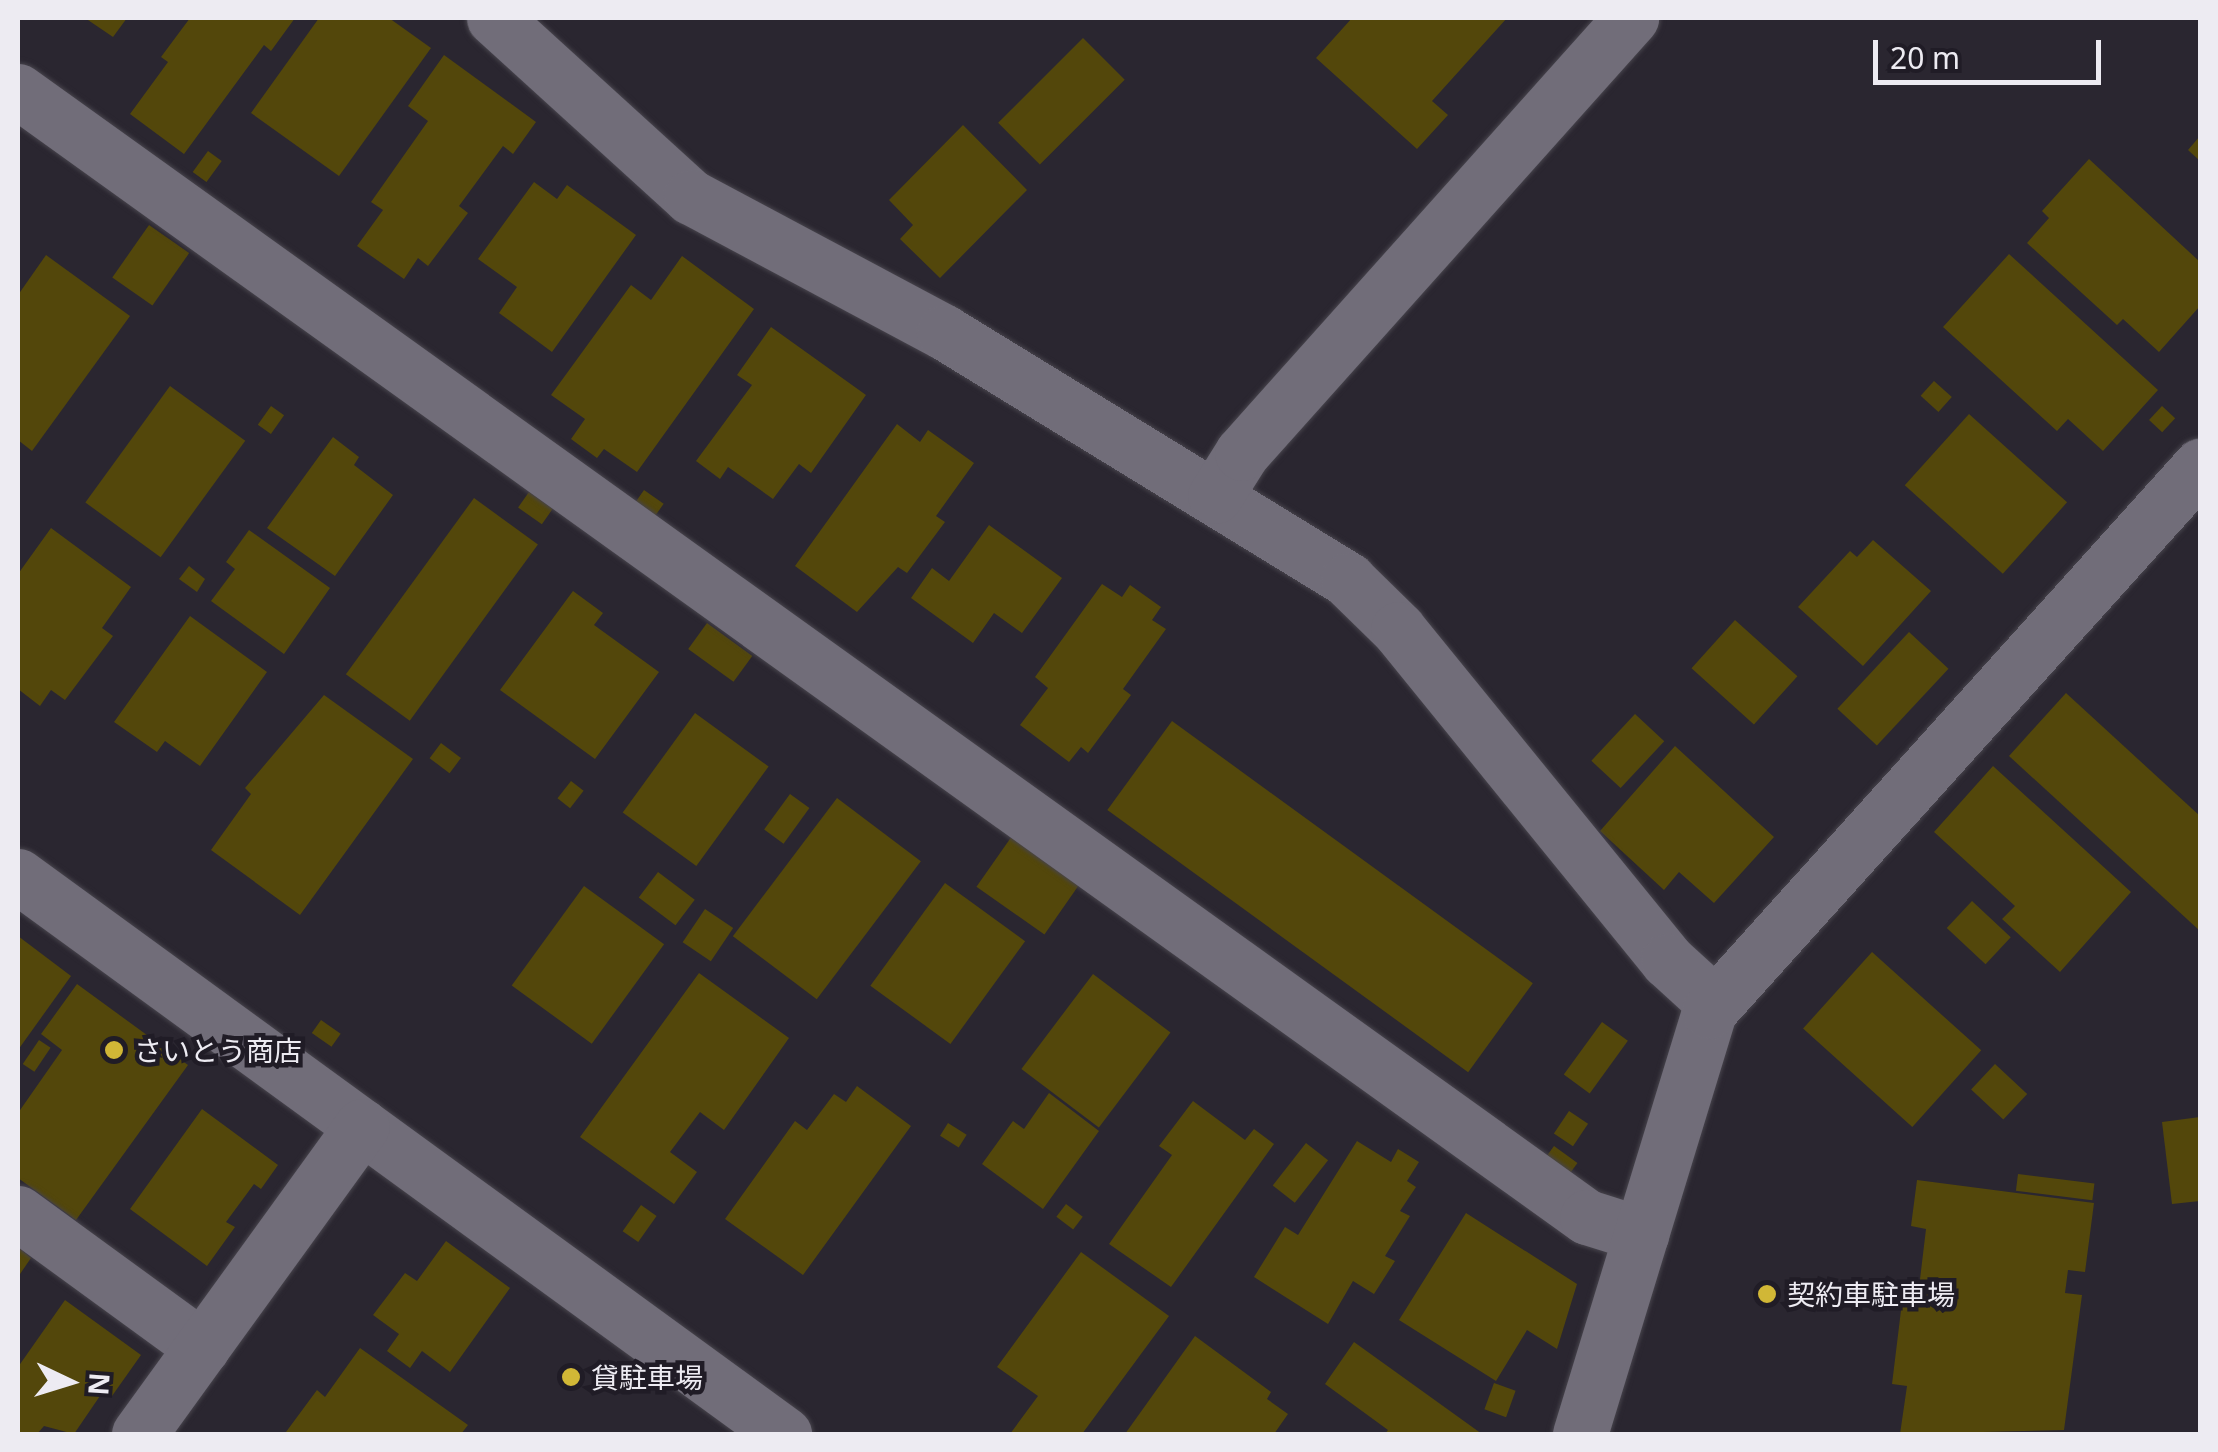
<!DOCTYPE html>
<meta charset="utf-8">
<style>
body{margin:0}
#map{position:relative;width:2218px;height:1452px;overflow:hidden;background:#2a2630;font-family:"Noto Sans","Noto Sans JP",sans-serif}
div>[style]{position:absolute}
.building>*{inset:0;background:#53470b;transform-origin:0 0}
.roads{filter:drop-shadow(0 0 2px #47444c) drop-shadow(0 0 2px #47444c)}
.minor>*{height:55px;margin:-27.5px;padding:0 27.5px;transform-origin:27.5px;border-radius:27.5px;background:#716d79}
.dots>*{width:28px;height:28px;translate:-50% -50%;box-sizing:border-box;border:5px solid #201c26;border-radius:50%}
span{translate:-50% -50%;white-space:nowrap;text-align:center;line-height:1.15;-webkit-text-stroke:9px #201c26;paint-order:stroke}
.poi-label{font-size:28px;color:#edebf2}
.left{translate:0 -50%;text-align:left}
.frame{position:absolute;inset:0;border:20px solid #edebf2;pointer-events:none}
.north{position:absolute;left:20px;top:1332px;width:100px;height:100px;-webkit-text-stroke:8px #201c26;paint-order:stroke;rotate:94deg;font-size:28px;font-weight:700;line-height:40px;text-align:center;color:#edebf2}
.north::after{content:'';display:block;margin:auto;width:35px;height:45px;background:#edebf2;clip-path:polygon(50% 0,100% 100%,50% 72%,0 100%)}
.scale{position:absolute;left:1873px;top:40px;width:228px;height:45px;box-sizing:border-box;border:5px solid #edebf2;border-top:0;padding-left:12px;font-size:30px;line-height:35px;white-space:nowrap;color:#edebf2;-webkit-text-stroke:8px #201c26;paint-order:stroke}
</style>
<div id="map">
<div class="building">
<i style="clip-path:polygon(85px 18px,127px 18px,113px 37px)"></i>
<i style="clip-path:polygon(190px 18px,295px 18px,271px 51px,264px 45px,184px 154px,130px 114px,168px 62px,161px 57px)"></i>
<i style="clip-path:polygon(319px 18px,389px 18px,431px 48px,339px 176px,251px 113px)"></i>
<i style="clip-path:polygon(1352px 18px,1507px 18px,1432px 101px,1448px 115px,1417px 149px,1316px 58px)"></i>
<i style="left:1083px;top:38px;width:59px;height:120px;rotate:45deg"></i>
<i style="clip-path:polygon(444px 55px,536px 122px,513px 154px,503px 146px,459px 206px,468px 213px,428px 266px,418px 258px,404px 279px,357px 246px,383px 210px,371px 202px,428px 121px,408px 106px)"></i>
<i style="clip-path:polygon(963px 125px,1027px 190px,940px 278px,900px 239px,913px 225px,889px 200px)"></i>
<i style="clip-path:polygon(2200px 136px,2200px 161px,2188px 150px)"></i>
<i style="left:208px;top:151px;width:17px;height:26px;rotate:36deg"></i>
<i style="clip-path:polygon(2089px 159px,2200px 262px,2200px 306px,2159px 352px,2123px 319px,2117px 325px,2027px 243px,2049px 218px,2042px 211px)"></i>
<i style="clip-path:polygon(534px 182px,557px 199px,567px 185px,636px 235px,552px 352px,499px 313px,517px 287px,478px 259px)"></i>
<i style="left:149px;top:225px;width:49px;height:64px;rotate:35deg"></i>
<i style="clip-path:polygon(2009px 254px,2158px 390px,2103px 451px,2068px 419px,2057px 431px,1943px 327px)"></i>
<i style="clip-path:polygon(46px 255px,130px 316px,32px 451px,18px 440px,18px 295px)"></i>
<i style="clip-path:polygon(682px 256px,754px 309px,637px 472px,604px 449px,597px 458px,571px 439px,585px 419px,551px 395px,631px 285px,651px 300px)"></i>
<i style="clip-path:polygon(771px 327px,866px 395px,811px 473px,799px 464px,773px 499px,728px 467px,720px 479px,696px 461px,752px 385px,737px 375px)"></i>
<i style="left:1934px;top:381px;width:24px;height:20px;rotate:42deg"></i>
<i style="left:170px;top:386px;width:93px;height:144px;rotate:36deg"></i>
<i style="left:271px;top:406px;width:16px;height:23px;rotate:35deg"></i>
<i style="left:2162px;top:406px;width:18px;height:19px;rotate:43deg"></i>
<i style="left:1969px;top:414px;width:132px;height:96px;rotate:42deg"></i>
<i style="clip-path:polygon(897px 424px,920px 442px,928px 430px,974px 463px,936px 516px,945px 522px,907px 573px,898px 567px,857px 612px,795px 566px)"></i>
<i style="clip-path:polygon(333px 437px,359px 457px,354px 465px,393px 495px,335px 576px,267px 528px)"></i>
<i style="left:644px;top:490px;width:24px;height:15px;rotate:35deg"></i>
<i style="left:529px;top:492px;width:29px;height:19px;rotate:35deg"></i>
<i style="left:474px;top:498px;width:79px;height:218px;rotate:36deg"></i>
<i style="clip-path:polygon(989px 525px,1062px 578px,1022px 633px,994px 613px,973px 643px,911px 598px,932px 568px,949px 581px)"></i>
<i style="clip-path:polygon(51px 528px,131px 587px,102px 628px,113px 636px,65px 700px,51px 690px,40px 706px,18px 689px,18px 574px)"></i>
<i style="clip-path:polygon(249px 530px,330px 588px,284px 654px,211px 601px,235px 569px,226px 562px)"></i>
<i style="clip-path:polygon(1873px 540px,1931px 591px,1863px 666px,1798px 607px,1850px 551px,1857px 557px)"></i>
<i style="clip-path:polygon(189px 566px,205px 579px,197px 592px,179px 579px)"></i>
<i style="clip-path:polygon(1102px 584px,1122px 597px,1130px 585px,1161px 607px,1152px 620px,1166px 629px,1123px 689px,1131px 695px,1088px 753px,1081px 747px,1069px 762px,1020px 725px,1048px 688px,1035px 677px)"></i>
<i style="clip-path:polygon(573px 591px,603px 613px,594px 625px,659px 672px,595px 759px,500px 690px)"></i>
<i style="clip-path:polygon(190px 616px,267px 672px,200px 766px,165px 741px,157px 752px,114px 722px)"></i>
<i style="left:1735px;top:620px;width:84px;height:65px;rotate:42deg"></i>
<i style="left:707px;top:623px;width:56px;height:32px;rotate:36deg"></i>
<i style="left:1909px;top:632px;width:54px;height:105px;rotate:43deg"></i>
<i style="clip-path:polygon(2066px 693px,2200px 816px,2200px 931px,2009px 756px)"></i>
<i style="clip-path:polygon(324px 695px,413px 759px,300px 915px,211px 850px,251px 794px,245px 788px)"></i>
<i style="left:695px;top:713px;width:91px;height:123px;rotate:36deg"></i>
<i style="left:1635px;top:714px;width:40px;height:64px;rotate:43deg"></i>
<i style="left:1172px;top:721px;width:446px;height:110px;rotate:36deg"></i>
<i style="left:441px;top:743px;width:25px;height:19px;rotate:37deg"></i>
<i style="clip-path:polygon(1675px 746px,1774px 837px,1714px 903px,1679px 872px,1664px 890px,1600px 831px)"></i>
<i style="clip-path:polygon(1993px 766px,2131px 892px,2060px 972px,2002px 919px,2015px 906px,1934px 832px)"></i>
<i style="left:571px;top:781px;width:16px;height:22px;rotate:38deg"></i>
<i style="left:790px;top:794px;width:24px;height:44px;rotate:36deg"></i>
<i style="left:837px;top:798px;width:105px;height:173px;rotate:37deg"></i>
<i style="left:1012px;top:836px;width:83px;height:62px;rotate:35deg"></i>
<i style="left:658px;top:872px;width:46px;height:32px;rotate:37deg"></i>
<i style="left:945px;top:883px;width:99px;height:127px;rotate:36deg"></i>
<i style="left:584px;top:886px;width:99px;height:123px;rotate:36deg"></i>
<i style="left:1972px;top:901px;width:53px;height:37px;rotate:43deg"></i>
<i style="left:705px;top:909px;width:34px;height:40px;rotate:34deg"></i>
<i style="clip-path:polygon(18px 936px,71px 976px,18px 1050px)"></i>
<i style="left:1872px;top:952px;width:147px;height:103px;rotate:42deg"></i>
<i style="clip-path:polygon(699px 973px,789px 1038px,724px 1130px,700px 1112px,670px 1152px,697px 1172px,674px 1204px,580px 1137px)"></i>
<i style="left:1093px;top:974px;width:97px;height:119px;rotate:37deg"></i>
<i style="clip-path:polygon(77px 984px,188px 1065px,76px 1220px,18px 1178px,18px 1113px,62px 1050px,41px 1034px)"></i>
<i style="left:321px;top:1020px;width:24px;height:16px;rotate:35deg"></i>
<i style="left:1602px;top:1022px;width:32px;height:65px;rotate:36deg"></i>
<i style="left:39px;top:1040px;width:14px;height:29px;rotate:34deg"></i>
<i style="left:1995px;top:1064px;width:44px;height:35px;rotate:43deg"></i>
<i style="clip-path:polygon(857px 1086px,911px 1126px,803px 1275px,725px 1219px,795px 1121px,807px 1130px,834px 1094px,846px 1102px)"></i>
<i style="clip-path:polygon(1049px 1093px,1099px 1131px,1043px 1209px,982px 1164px,1013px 1121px,1024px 1129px)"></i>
<i style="clip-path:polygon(1193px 1101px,1245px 1140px,1254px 1129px,1274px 1144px,1171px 1287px,1109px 1244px,1172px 1155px,1159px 1146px)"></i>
<i style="clip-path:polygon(202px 1109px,278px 1165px,261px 1189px,254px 1184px,226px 1222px,235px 1227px,207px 1266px,130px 1209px)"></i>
<i style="left:1569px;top:1111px;width:23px;height:27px;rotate:34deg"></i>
<i style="clip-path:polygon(2200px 1117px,2200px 1201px,2172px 1204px,2162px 1122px)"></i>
<i style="left:948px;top:1123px;width:22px;height:15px;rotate:32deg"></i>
<i style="clip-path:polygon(1357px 1141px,1391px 1162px,1398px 1149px,1419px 1162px,1407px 1181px,1416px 1187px,1400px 1211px,1410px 1216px,1385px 1256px,1395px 1261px,1374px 1294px,1353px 1281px,1328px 1324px,1254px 1277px,1285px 1227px,1298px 1235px)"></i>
<i style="left:1306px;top:1143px;width:28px;height:54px;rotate:38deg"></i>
<i style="left:1554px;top:1146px;width:29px;height:18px;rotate:36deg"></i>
<i style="left:2018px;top:1174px;width:77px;height:17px;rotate:7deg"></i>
<i style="clip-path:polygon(1917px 1180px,2094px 1203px,2085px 1272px,2068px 1270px,2065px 1293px,2082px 1295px,2064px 1430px,1900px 1434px,1907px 1386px,1892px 1384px,1903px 1294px,1918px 1296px,1926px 1229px,1911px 1226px)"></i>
<i style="left:1066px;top:1204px;width:21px;height:16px;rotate:37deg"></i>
<i style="left:641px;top:1205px;width:19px;height:32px;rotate:35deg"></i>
<i style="clip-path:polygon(1466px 1213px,1577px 1284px,1557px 1349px,1527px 1330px,1496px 1381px,1399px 1320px)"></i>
<i style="clip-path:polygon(446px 1241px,510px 1288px,450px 1372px,422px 1351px,410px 1368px,387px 1351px,399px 1334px,373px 1315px,405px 1273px,417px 1281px)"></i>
<i style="clip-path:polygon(18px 1247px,31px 1258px,18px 1277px)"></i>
<i style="clip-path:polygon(1081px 1252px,1169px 1316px,1082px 1434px,1010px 1434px,1038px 1396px,997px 1367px)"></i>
<i style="clip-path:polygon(65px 1300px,141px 1355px,112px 1396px,104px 1390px,74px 1434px,44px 1426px,37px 1434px,18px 1434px,18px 1367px)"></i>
<i style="clip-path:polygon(1195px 1336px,1271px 1392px,1267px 1399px,1288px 1414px,1274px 1434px,1125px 1434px)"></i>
<i style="clip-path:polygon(1354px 1342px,1482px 1434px,1385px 1434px,1388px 1430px,1325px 1384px)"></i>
<i style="clip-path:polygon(360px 1348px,468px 1425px,461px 1434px,286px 1432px,317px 1390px,325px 1397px)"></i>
<i style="left:1494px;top:1383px;width:23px;height:28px;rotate:20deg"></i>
</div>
<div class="roads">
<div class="minor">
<i style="left:494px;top:18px;width:266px;rotate:42.3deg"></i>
<i style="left:691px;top:197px;width:287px;rotate:28.1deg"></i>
<i style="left:944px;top:332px;width:474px;rotate:31.5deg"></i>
<i style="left:1348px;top:580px;width:70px;rotate:44.4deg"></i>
<i style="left:1398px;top:629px;width:428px;rotate:50.9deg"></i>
<i style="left:1668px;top:961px;width:62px;rotate:42.4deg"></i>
<i style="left:18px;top:91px;width:1931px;rotate:35.67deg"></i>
<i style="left:1587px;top:1217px;width:57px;rotate:17.5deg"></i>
<i style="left:1215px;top:496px;width:51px;rotate:-57.9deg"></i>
<i style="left:1242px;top:453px;width:584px;rotate:-48.2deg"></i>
<i style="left:18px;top:876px;width:948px;rotate:36.07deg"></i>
<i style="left:18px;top:1213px;width:228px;rotate:36.1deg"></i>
<i style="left:139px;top:1434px;width:380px;rotate:-54.1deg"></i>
<i style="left:1580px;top:1434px;width:442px;rotate:-73deg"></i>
<i style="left:1709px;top:1011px;width:734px;rotate:-47.98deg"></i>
</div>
</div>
<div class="dots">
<i style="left:114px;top:1050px;background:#d1b736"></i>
<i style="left:1767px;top:1294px;background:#d1b736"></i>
<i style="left:571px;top:1377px;background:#d1b736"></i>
</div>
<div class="poi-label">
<span class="left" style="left:134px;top:1050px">さいとう商店</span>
<span class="left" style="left:1787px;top:1294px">契約車駐車場</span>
<span class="left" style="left:591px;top:1377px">貸駐車場</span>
</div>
<div class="frame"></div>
<div class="north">N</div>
<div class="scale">20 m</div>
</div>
